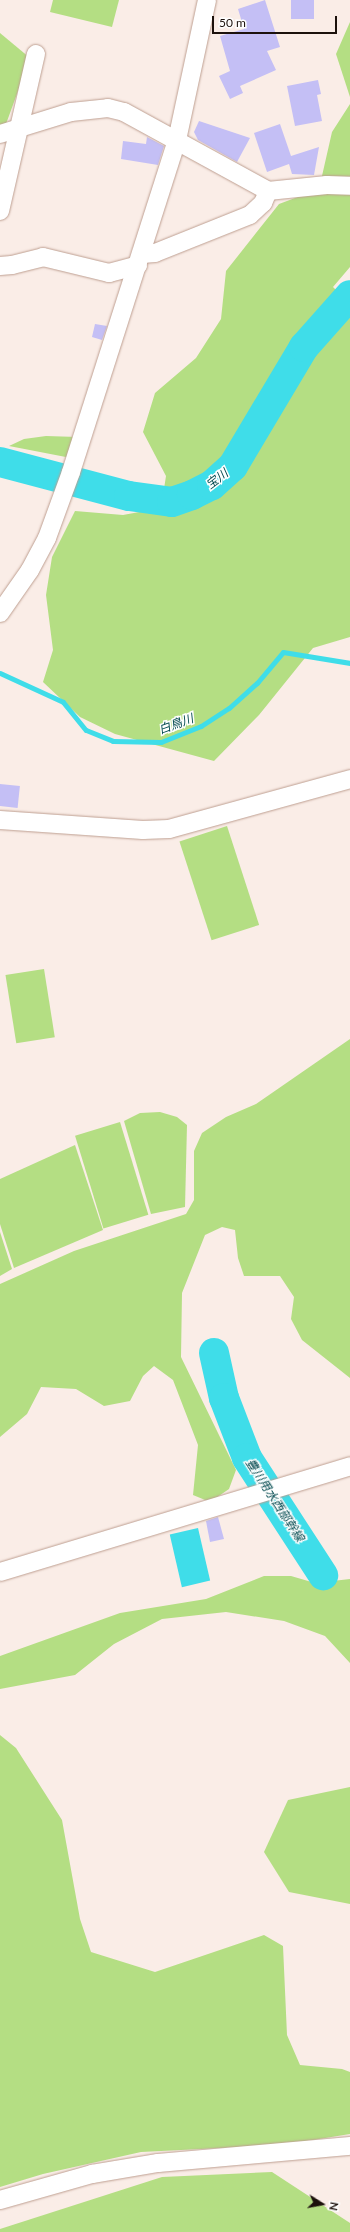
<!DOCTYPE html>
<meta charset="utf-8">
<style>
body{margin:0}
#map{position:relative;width:350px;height:2232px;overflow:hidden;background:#faede7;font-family:Lato,"Noto Sans JP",sans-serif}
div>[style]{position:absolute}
.green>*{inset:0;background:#b4de83;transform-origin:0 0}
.water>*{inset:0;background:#3fdde9;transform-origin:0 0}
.stream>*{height:5px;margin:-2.5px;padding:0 2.5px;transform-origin:2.5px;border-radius:2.5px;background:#3fdde9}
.river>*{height:30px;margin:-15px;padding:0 15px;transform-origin:15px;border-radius:15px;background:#3fdde9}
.building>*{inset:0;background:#c4bff5;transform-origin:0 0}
.roads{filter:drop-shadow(0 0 1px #be9f91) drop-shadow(0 0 1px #be9f91)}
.minor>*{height:18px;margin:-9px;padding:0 9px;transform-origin:9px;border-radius:9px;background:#fff}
span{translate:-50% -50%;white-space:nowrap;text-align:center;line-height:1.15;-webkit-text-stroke:3px #fff;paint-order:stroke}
.water-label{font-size:12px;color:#024a4f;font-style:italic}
.north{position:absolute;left:302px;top:2184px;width:40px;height:40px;-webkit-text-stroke:3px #fff;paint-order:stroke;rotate:101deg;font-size:11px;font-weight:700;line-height:16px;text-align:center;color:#1c110c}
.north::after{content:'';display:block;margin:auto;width:14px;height:18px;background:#1c110c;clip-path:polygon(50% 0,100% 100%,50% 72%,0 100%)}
.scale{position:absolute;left:212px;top:16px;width:125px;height:18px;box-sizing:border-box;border:2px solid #1c110c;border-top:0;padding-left:5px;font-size:12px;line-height:14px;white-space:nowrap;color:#1c110c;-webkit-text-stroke:3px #fff;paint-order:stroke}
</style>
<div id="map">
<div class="green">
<i style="clip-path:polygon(53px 0,119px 0,112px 27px,50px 12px)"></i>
<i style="clip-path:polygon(350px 22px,350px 97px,336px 54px)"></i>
<i style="clip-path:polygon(0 33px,30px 58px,6px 124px,0 126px)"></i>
<i style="clip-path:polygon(350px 104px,350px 267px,333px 287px,350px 304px,350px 637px,313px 648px,259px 715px,214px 761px,115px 734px,80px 717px,43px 682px,53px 650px,46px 595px,52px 557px,75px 511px,123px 515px,161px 508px,166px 476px,143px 432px,155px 393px,196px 358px,221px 319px,226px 271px,279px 204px,319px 189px,332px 132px)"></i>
<i style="clip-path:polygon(46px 436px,78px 437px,71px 458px,9px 446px,24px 439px)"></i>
<i style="left:227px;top:826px;width:104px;height:50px;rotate:72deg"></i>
<i style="left:44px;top:969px;width:69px;height:39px;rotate:81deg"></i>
<i style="clip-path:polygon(350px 1039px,350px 1378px,302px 1340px,291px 1319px,294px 1297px,280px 1276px,244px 1276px,238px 1258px,235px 1230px,222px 1227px,205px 1235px,182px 1293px,181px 1357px,236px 1470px,229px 1489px,210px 1502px,193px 1495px,198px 1445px,173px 1380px,154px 1366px,143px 1376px,130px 1401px,104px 1406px,76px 1389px,41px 1387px,27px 1414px,0 1437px,0 1284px,74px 1251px,186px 1214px,194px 1200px,194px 1151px,202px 1133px,226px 1117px,256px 1104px)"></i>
<i style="clip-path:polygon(160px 1112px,177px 1117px,187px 1125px,185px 1207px,151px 1214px,124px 1121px,140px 1113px)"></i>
<i style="left:120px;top:1122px;width:97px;height:47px;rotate:73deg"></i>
<i style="clip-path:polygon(75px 1145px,103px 1230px,14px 1268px,0 1224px,0 1179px)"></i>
<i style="clip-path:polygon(0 1232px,12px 1269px,0 1276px)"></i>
<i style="clip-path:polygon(264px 1576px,291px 1576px,315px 1583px,350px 1579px,350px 1663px,325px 1636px,284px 1621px,226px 1612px,162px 1619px,114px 1644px,75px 1675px,0 1689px,0 1656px,120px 1613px,206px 1599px)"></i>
<i style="clip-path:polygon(0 1735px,16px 1748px,62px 1820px,80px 1919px,91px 1952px,155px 1972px,264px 1935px,283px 1946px,287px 2035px,300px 2065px,342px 2069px,350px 2072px,350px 2134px,282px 2145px,141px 2152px,43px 2174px,0 2187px)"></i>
<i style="clip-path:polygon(350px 1787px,350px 1904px,289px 1892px,264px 1852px,288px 1800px)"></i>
<i style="clip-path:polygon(272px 2172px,350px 2223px,350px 2232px,0 2232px,0 2229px,162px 2177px)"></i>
</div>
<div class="water">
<i style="left:198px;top:1528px;width:54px;height:29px;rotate:77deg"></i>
</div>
<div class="stream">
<i style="left:0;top:673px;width:69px;rotate:24.7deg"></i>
<i style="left:63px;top:702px;width:36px;rotate:51deg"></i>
<i style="left:86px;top:730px;width:29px;rotate:22deg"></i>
<i style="left:113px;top:741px;width:48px;rotate:1.2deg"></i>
<i style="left:161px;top:742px;width:43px;rotate:-21.8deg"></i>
<i style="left:201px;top:726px;width:33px;rotate:-33deg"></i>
<i style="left:229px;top:708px;width:38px;rotate:-42deg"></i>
<i style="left:257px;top:683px;width:40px;rotate:-50deg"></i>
<i style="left:283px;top:652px;width:68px;rotate:9.3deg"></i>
</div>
<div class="river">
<i style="left:0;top:462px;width:133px;rotate:14.8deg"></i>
<i style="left:129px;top:496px;width:43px;rotate:7.9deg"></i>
<i style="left:172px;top:502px;width:21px;rotate:-19deg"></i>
<i style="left:192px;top:495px;width:22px;rotate:-27deg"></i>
<i style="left:212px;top:485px;width:28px;rotate:-42deg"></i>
<i style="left:233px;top:466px;width:139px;rotate:-59.2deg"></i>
<i style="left:304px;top:347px;width:69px;rotate:-48.5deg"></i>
<i style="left:214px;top:1353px;width:46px;rotate:77.5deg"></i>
<i style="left:224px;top:1398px;width:64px;rotate:69deg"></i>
<i style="left:247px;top:1458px;width:140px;rotate:57deg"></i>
</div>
<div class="building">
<i style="clip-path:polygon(265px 0,280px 47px,267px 51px,276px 70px,240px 86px,243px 93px,230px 99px,219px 76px,230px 71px,220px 36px,244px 29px,238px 9px)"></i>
<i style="left:291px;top:0;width:23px;height:19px"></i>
<i style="clip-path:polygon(318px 80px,321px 94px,317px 95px,322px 121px,295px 126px,287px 86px)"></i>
<i style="clip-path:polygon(199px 121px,250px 138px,237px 162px,198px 140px,194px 132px)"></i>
<i style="clip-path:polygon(280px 124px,291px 156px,319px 147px,314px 175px,292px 174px,289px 164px,267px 172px,254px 133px)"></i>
<i style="clip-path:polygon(147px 137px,164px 146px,158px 165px,121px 159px,123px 141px,146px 144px)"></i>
<i style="clip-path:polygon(95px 324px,107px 326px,102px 340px,92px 337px)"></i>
<i style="left:0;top:784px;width:20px;height:22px;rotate:6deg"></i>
<i style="clip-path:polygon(218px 1517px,224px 1539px,210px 1542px,206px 1521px)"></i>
</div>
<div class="roads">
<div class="minor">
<i style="left:0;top:134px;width:74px;rotate:-17.2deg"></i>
<i style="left:71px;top:112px;width:37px;rotate:-6deg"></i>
<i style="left:108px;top:108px;width:16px;rotate:14deg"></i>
<i style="left:124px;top:112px;width:164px;rotate:28.7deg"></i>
<i style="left:268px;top:191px;width:59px;rotate:-5.8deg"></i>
<i style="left:327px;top:185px;width:23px;rotate:2deg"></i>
<i style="left:0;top:211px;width:161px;rotate:-77.1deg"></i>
<i style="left:142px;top:254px;width:13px;rotate:-4deg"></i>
<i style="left:155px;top:253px;width:102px;rotate:-21.8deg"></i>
<i style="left:250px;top:215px;width:18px;rotate:-43deg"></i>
<i style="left:263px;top:203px;width:13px;rotate:-67deg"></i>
<i style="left:0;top:266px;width:12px;rotate:-5deg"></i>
<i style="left:12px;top:265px;width:32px;rotate:-14deg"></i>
<i style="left:43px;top:257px;width:68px;rotate:13.6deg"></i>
<i style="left:109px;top:273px;width:30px;rotate:-15deg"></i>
<i style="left:0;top:613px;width:52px;rotate:-55.1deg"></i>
<i style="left:30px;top:570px;width:36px;rotate:-62deg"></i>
<i style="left:47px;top:538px;width:70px;rotate:-70deg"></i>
<i style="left:71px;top:472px;width:349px;rotate:-72.3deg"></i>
<i style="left:177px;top:140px;width:143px;rotate:-77.9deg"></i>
<i style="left:0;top:820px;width:143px;rotate:4deg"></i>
<i style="left:143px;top:830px;width:26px;rotate:-2deg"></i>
<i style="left:169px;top:829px;width:188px;rotate:-15.4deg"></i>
<i style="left:0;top:1572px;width:366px;rotate:-16.8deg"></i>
<i style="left:0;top:2200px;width:96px;rotate:-15.8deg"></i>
<i style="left:92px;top:2174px;width:67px;rotate:-9.5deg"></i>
<i style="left:158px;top:2163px;width:193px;rotate:-5.1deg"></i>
</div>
</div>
<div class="water-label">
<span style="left:217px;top:479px;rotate:-38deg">宝川</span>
<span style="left:176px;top:724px;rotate:-20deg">白鳥川</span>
<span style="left:275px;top:1500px;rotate:57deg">豊川用水西部幹線</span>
</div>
<div class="north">N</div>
<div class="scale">50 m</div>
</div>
